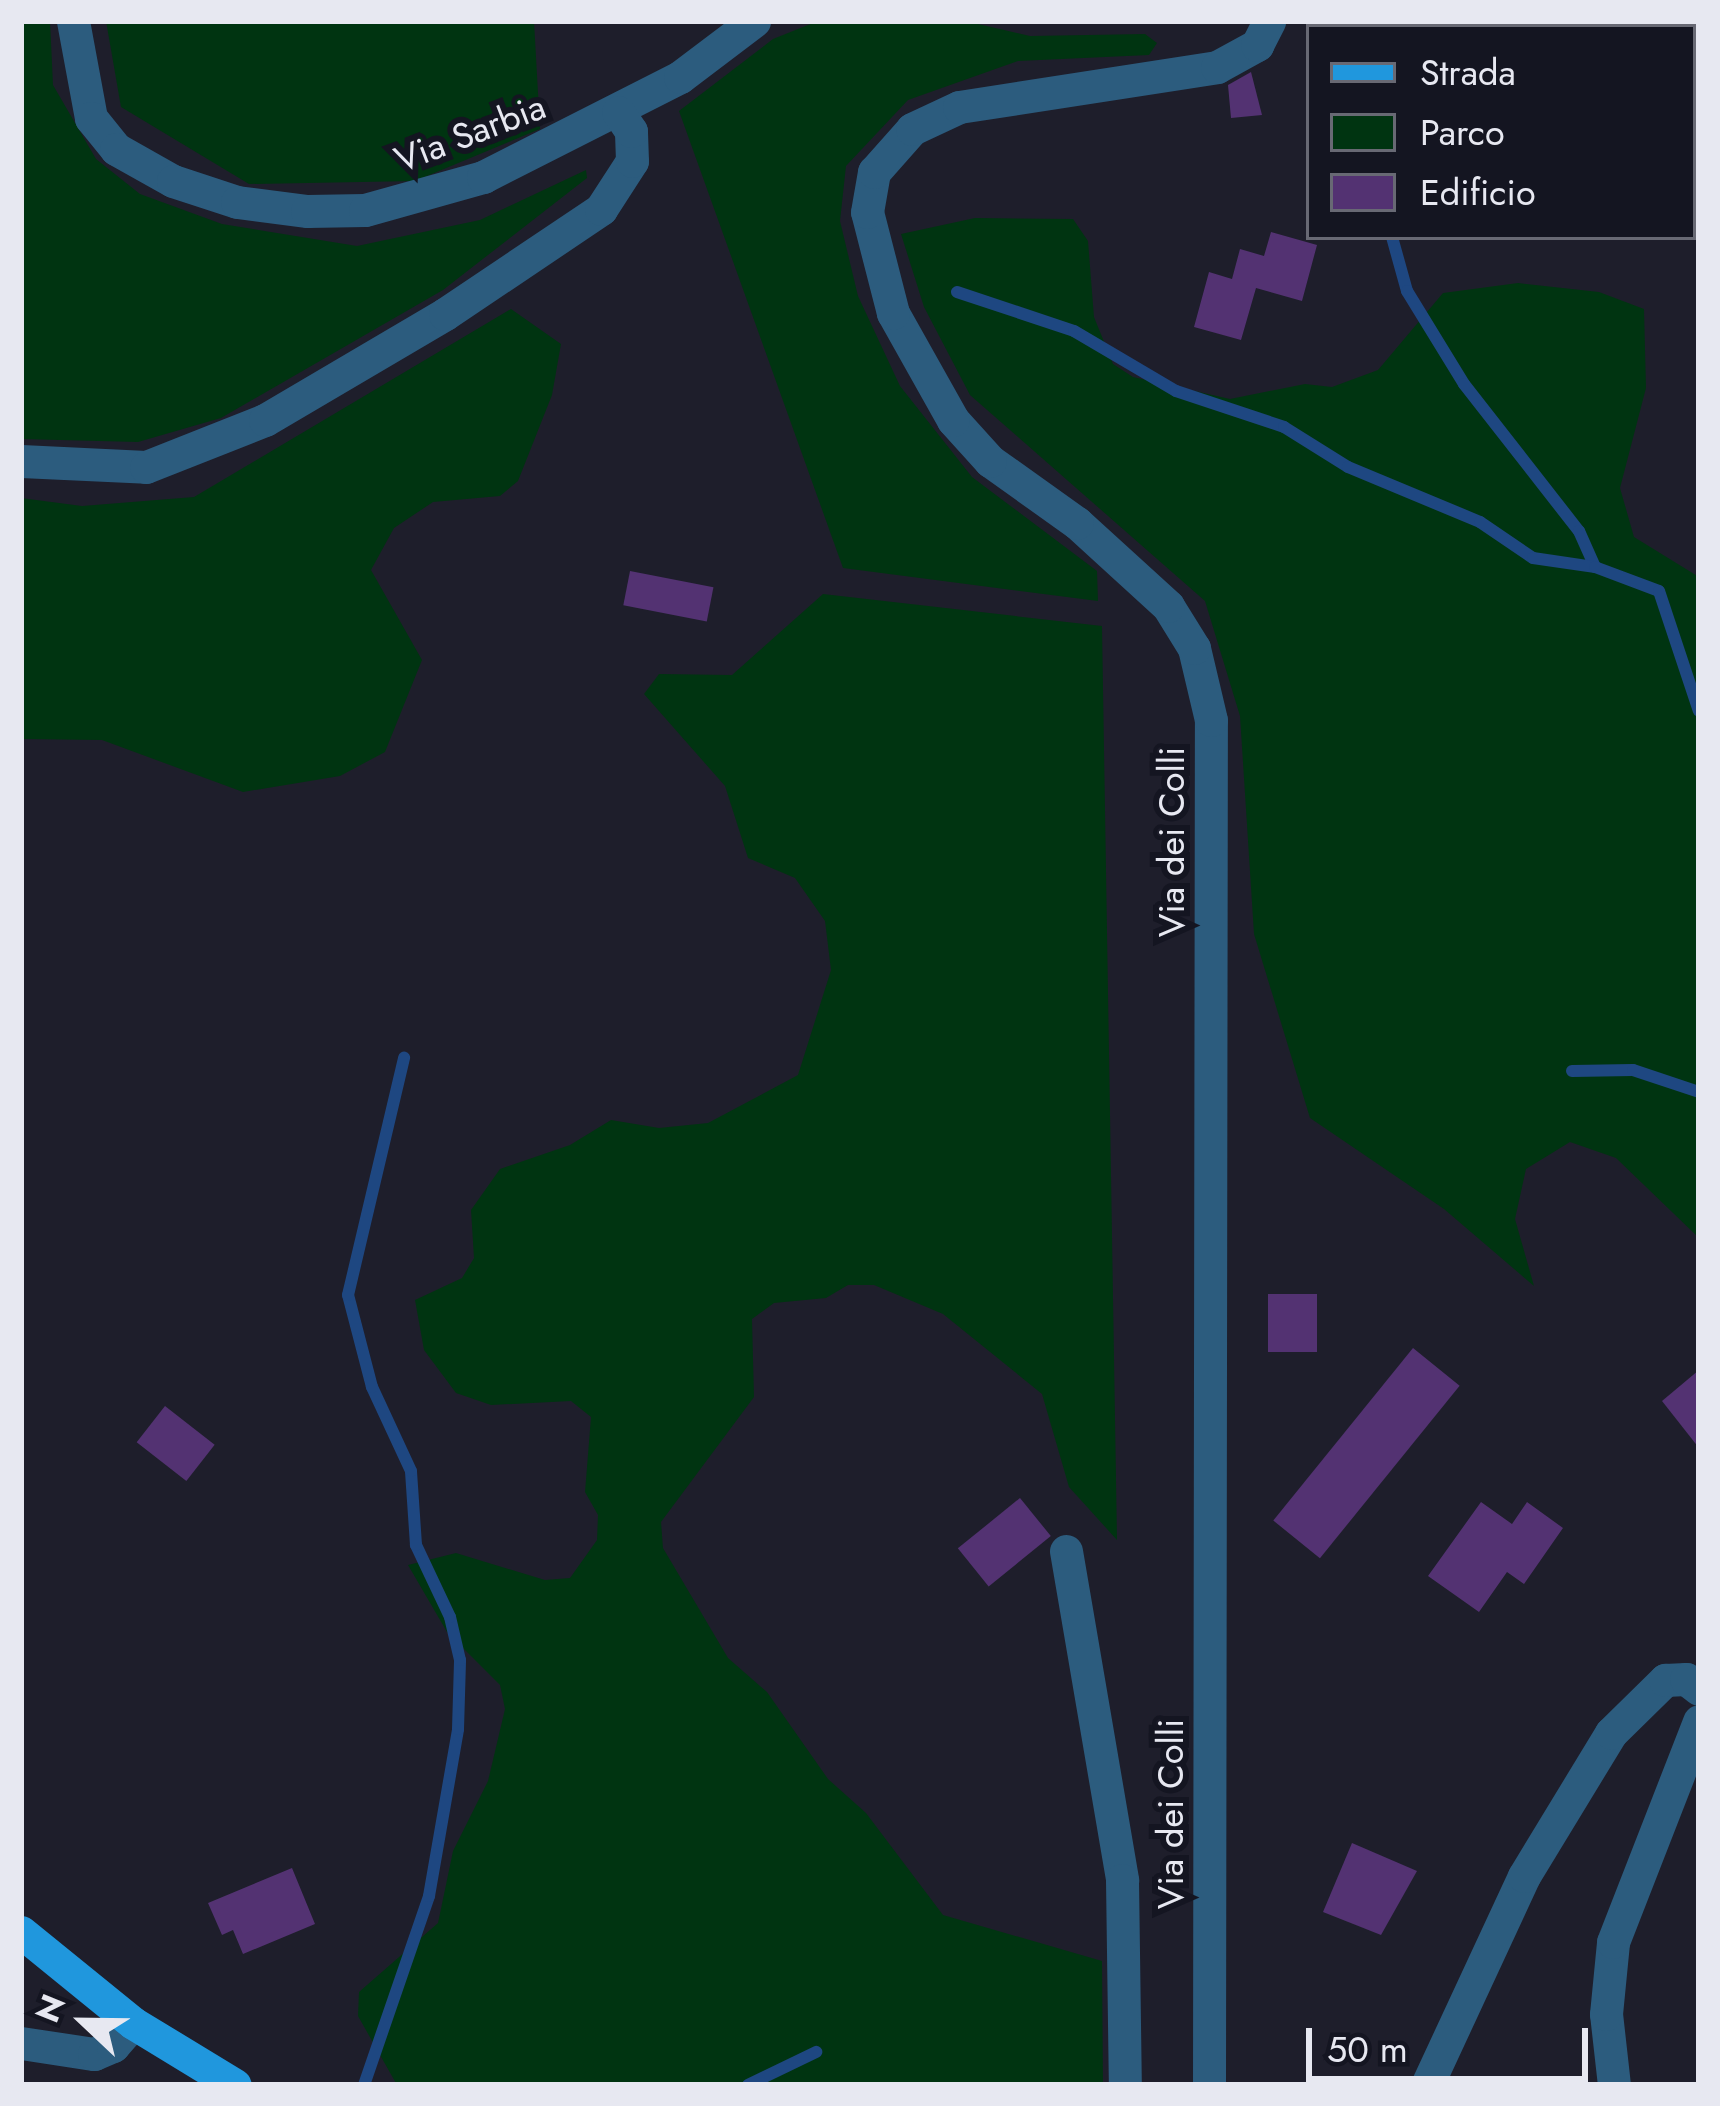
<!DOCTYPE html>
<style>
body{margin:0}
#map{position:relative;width:1720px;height:2106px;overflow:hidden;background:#1e1e2b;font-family:Jost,sans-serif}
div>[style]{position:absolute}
.green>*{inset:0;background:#003411}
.stream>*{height:12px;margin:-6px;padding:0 6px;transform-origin:6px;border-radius:6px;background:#1e4781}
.building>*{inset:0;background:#533272;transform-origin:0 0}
.minor>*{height:33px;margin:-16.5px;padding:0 16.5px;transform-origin:16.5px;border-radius:16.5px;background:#2c5c7e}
.tertiary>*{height:33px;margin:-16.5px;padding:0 16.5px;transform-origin:16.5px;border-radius:16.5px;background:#2c5c7e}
.primary>*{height:33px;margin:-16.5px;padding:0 16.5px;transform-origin:16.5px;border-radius:16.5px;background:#2097dd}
span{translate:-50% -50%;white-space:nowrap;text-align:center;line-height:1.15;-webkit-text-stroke:12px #141521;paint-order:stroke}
.street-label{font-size:36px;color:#e7e8f1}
.frame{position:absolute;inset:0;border:24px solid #e7e8f1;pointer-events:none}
.legend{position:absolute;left:1306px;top:24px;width:390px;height:216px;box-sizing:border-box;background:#141521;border:3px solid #686974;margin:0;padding:15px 21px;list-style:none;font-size:36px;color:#e7e8f1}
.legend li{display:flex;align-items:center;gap:24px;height:60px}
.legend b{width:60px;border:3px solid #686974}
.north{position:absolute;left:24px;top:1962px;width:120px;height:120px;-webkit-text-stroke:9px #141521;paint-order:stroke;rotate:292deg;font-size:33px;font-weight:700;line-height:48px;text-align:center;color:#e7e8f1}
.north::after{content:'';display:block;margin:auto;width:42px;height:54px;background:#e7e8f1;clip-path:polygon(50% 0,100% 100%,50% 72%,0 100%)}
.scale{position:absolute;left:1306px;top:2028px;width:282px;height:54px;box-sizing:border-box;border:6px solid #e7e8f1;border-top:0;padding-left:15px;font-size:36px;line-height:42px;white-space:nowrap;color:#e7e8f1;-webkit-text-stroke:9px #141521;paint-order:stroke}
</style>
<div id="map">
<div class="green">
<i style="clip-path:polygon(21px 21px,50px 21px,53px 85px,96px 159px,140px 194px,222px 224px,357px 246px,480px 220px,586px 170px,587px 178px,443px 290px,221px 418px,138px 442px,21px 439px)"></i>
<i style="clip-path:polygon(106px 21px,534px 21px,540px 129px,415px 181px,249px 184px,121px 107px)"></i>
<i style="clip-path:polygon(818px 21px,965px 21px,1030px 36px,1145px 34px,1157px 43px,1149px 55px,1018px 61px,908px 100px,846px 166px,840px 221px,858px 296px,900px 386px,972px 477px,1097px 571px,1098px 601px,843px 568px,679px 111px,773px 39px)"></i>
<i style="clip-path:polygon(975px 218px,1073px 219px,1088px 241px,1094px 317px,1113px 364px,1133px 377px,1230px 399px,1305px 384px,1332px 387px,1378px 370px,1443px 293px,1518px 283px,1599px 292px,1644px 309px,1646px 388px,1620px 488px,1634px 537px,1699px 577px,1699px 1238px,1616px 1158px,1570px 1142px,1526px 1169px,1515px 1219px,1534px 1286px,1444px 1209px,1310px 1118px,1254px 934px,1240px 716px,1205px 601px,970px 395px,924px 307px,901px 234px)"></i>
<i style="clip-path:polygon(511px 309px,561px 344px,552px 395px,518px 481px,500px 496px,433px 502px,394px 528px,371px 570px,422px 660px,385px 752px,340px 776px,243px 792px,102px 740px,21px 739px,21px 498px,82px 506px,194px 497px)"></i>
<i style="clip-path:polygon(823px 594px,1102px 626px,1117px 1540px,1069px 1487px,1042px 1394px,943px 1314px,874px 1285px,848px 1285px,826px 1298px,774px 1303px,752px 1319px,754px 1397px,661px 1522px,663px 1548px,728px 1658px,767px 1692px,828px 1779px,866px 1813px,943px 1915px,1102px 1961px,1103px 2085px,397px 2085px,358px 2016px,359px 1992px,438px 1923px,453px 1851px,488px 1781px,505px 1709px,500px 1685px,447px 1632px,408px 1565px,456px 1553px,545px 1580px,570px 1578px,597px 1540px,598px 1515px,585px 1492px,591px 1417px,571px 1401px,491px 1405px,456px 1393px,424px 1350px,415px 1300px,462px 1278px,474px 1258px,471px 1210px,500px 1169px,570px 1145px,611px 1120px,659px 1128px,708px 1123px,798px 1075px,831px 970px,825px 921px,795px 878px,748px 858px,725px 786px,644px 694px,659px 674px,732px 675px)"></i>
</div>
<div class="stream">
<i style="left:1392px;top:237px;width:56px;rotate:74.5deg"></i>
<i style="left:1407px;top:291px;width:109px;rotate:58.5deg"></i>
<i style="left:1464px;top:384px;width:187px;rotate:52deg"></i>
<i style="left:1579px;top:531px;width:39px;rotate:66deg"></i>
<i style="left:957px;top:292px;width:123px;rotate:18.4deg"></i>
<i style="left:1074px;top:331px;width:118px;rotate:30.5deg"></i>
<i style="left:1176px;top:391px;width:114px;rotate:18.4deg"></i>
<i style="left:1284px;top:427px;width:75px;rotate:32deg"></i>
<i style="left:1348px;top:467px;width:143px;rotate:22.6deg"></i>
<i style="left:1480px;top:522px;width:64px;rotate:34.2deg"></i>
<i style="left:1533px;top:558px;width:63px;rotate:8.3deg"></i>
<i style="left:1595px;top:567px;width:68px;rotate:20.6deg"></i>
<i style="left:1659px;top:591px;width:126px;rotate:71.6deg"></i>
<i style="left:1572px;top:1071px;width:61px;rotate:-0.9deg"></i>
<i style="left:1633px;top:1070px;width:70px;rotate:18.4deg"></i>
<i style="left:364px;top:2085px;width:200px;rotate:-71deg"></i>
<i style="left:429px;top:1896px;width:169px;rotate:-80.1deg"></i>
<i style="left:458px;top:1729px;width:69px;rotate:-88.3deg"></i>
<i style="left:460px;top:1660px;width:44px;rotate:-103.1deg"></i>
<i style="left:450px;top:1617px;width:80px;rotate:-115.3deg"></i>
<i style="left:416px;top:1545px;width:74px;rotate:-93.9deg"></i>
<i style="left:411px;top:1471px;width:93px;rotate:-114.9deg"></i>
<i style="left:372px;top:1387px;width:95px;rotate:-104.6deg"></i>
<i style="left:348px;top:1295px;width:244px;rotate:-76.7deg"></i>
<i style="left:748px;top:2085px;width:76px;rotate:-25.9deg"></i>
</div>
<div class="building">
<i style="clip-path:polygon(1251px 72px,1262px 115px,1231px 118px,1228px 85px)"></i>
<i style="clip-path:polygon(1271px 232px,1317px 245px,1302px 301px,1256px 288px,1241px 340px,1194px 327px,1209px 272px,1232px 279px,1240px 249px,1264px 256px)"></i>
<i style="left:630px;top:571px;width:85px;height:35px;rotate:11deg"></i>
<i style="left:1268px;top:1294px;width:49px;height:58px"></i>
<i style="left:1413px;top:1348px;width:60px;height:222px;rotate:39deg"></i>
<i style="clip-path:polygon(1699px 1370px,1699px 1448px,1662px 1401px)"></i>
<i style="left:165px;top:1406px;width:63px;height:46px;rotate:38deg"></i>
<i style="left:1020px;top:1498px;width:49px;height:80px;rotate:51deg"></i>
<i style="clip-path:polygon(1481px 1502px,1512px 1524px,1527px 1502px,1563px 1528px,1524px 1584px,1507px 1572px,1479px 1612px,1428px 1576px)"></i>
<i style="clip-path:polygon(1352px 1843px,1417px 1871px,1381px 1935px,1323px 1912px)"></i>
<i style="clip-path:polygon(292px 1868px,315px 1924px,243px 1954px,233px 1930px,222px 1935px,208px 1903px)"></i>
</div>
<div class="minor">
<i style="left:1066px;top:1551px;width:334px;rotate:80.3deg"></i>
<i style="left:1122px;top:1880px;width:205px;rotate:89.2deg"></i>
<i style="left:21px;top:2043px;width:74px;rotate:8.6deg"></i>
<i style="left:94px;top:2054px;width:21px;rotate:-23deg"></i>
<i style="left:113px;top:2046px;width:30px;rotate:-49deg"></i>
</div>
<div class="tertiary">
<i style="left:73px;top:21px;width:99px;rotate:79.5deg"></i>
<i style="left:91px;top:118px;width:40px;rotate:51deg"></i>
<i style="left:116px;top:149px;width:65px;rotate:29.3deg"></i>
<i style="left:173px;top:181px;width:67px;rotate:18.2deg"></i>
<i style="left:237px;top:202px;width:71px;rotate:7.3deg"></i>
<i style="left:307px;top:211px;width:58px;rotate:-1deg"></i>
<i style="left:365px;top:210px;width:123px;rotate:-15.6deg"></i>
<i style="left:483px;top:177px;width:221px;rotate:-26.9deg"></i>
<i style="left:680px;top:77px;width:93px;rotate:-37.1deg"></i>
<i style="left:1430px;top:21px;width:13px;rotate:29deg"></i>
<i style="left:1693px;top:52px;width:7px;rotate:-27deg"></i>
<i style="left:21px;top:461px;width:125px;rotate:2.7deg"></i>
<i style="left:146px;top:467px;width:128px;rotate:-21.6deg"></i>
<i style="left:265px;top:420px;width:209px;rotate:-30.5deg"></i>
<i style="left:445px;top:314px;width:188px;rotate:-33.9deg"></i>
<i style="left:601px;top:209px;width:57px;rotate:-57.1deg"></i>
<i style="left:632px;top:161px;width:30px;rotate:-92deg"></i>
<i style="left:631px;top:131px;width:23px;rotate:-124deg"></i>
<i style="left:1209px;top:2085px;width:1365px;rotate:-89.92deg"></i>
<i style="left:1211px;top:720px;width:74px;rotate:-103.3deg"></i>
<i style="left:1194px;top:648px;width:49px;rotate:-121.8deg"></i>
<i style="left:1168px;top:606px;width:123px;rotate:-137.6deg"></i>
<i style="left:1077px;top:523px;width:107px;rotate:-144.5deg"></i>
<i style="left:990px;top:461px;width:55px;rotate:-132.1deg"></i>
<i style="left:953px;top:420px;width:123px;rotate:-119.3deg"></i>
<i style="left:893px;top:313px;width:104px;rotate:-104.4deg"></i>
<i style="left:867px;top:212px;width:41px;rotate:-80.1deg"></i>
<i style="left:874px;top:172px;width:57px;rotate:-48.5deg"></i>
<i style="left:912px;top:129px;width:52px;rotate:-25.1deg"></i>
<i style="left:959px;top:107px;width:261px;rotate:-8.8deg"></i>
<i style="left:1217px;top:67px;width:46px;rotate:-28.8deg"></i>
<i style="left:1257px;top:45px;width:27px;rotate:-63deg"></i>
<i style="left:1427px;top:2085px;width:230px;rotate:-65.1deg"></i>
<i style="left:1524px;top:1876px;width:167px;rotate:-58.7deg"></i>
<i style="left:1611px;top:1733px;width:76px;rotate:-44.5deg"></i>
<i style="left:1665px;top:1680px;width:21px;rotate:-3deg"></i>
<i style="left:1686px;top:1679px;width:16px;rotate:38deg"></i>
<i style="left:1614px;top:2085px;width:71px;rotate:-96.4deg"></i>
<i style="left:1606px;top:2014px;width:72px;rotate:-84.4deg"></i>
<i style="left:1613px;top:1942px;width:237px;rotate:-68.7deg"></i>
</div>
<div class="primary">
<i style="left:21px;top:1932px;width:144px;rotate:39.1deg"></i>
<i style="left:133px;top:2023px;width:119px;rotate:31.3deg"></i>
</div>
<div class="street-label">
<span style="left:470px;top:133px;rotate:-21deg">Via Sarbia</span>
<span style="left:1172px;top:842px;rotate:-90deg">Via dei Colli</span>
<span style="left:1171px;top:1814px;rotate:-90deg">Via dei Colli</span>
</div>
<div class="frame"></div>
<ul class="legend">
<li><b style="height:15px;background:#2097dd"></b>Strada</li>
<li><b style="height:33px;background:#003411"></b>Parco</li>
<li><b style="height:33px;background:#533272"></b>Edificio</li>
</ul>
<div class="north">N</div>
<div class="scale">50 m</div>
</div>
